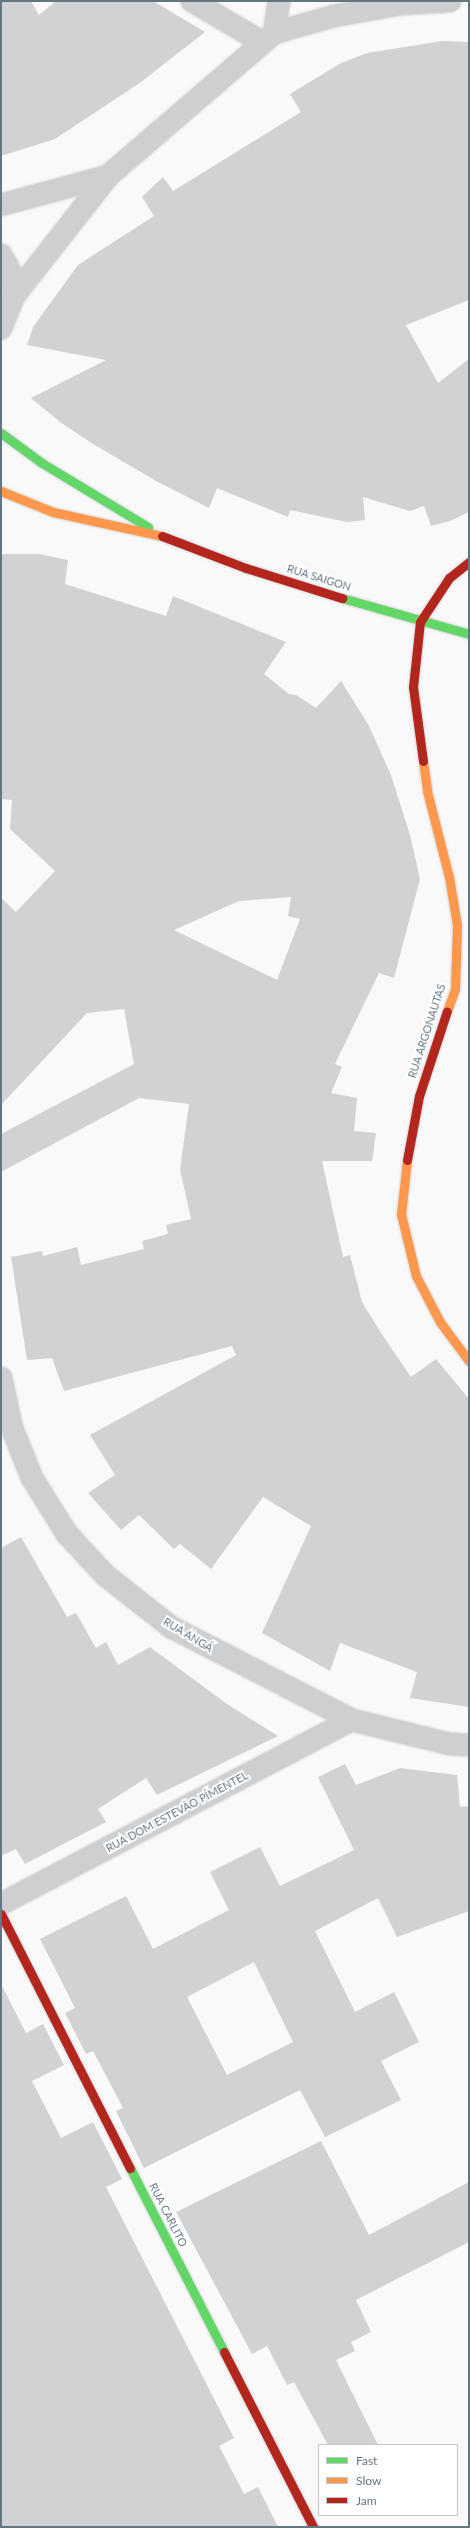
<!DOCTYPE html>
<meta charset="utf-8">
<style>
body{margin:0}
#map{position:relative;width:470px;height:2528px;overflow:hidden;background:#f9f9f9;font-family:Lato,sans-serif}
div>[style]{position:absolute}
.building>*{inset:0;background:#d0d2d3}
.roads{filter:drop-shadow(0 0 1px #d5d6d7) drop-shadow(0 0 1px #d5d6d7)}
.street>*{height:22px;margin:-11px;padding:0 11px;transform-origin:11px;border-radius:11px;background:#cecfd0}
.fast>*{height:9px;margin:-4.5px;padding:0 4.5px;transform-origin:4.5px;border-radius:4.5px;background:#63d668}
.slow>*{height:9px;margin:-4.5px;padding:0 4.5px;transform-origin:4.5px;border-radius:4.5px;background:#ff974d}
.jam>*{height:9px;margin:-4.5px;padding:0 4.5px;transform-origin:4.5px;border-radius:4.5px;background:#b3261e}
span{translate:-50% -50%;white-space:nowrap;text-align:center;line-height:1.15;-webkit-text-stroke:4px #fff;paint-order:stroke}
.street-label{font-size:11px;color:#657683}
.frame{position:absolute;inset:0;border:2px solid #657683;pointer-events:none}
.legend{position:absolute;left:318px;top:2444px;width:140px;height:72px;box-sizing:border-box;background:#fff;border:1px solid #c1c8cd;margin:0;padding:5px 7px;list-style:none;font-size:12px;color:#657683}
.legend li{display:flex;align-items:center;gap:8px;height:20px}
.legend b{width:20px;border:1px solid #c1c8cd}
</style>
<div id="map">
<div class="building">
<i style="clip-path:polygon(1px 1px,31px 1px,39px 15px,56px 1px,153px 1px,205px 32px,141px 82px,55px 139px,1px 156px)"></i>
<i style="clip-path:polygon(442px 41px,469px 42px,469px 300px,406px 325px,438px 383px,469px 359px,469px 512px,450px 521px,431px 526px,424px 506px,410px 511px,363px 497px,365px 520px,347px 522px,290px 510px,288px 517px,217px 488px,209px 508px,158px 482px,93px 444px,60px 422px,31px 398px,106px 360px,27px 345px,33px 327px,78px 265px,154px 216px,142px 197px,163px 177px,173px 191px,301px 112px,290px 94px,341px 63px,367px 53px)"></i>
<i style="clip-path:polygon(evenodd,1px 554px,39px 554px,68px 560px,65px 584px,166px 616px,173px 596px,286px 642px,264px 674px,289px 694px,296px 695px,316px 708px,341px 681px,369px 726px,391px 775px,410px 835px,420px 879px,394px 978px,379px 973px,335px 1064px,342px 1067px,331px 1093px,357px 1098px,354px 1131px,376px 1133px,372px 1161px,322px 1161px,343px 1257px,350px 1255px,362px 1302px,381px 1333px,411px 1377px,436px 1359px,469px 1399px,469px 1707px,410px 1698px,417px 1672px,340px 1643px,330px 1671px,262px 1633px,311px 1526px,263px 1497px,211px 1569px,180px 1544px,174px 1549px,139px 1515px,121px 1530px,88px 1493px,115px 1475px,90px 1435px,236px 1355px,232px 1346px,64px 1391px,52px 1358px,27px 1360px,11px 1257px,42px 1251px,43px 1256px,77px 1247px,81px 1265px,144px 1249px,142px 1241px,168px 1234px,166px 1225px,191px 1219px,180px 1169px,189px 1104px,139px 1098px,1px 1172px,1px 1134px,134px 1064px,124px 1009px,87px 1013px,1px 1105px,1px 898px,16px 912px,55px 871px,10px 829px,12px 800px,1px 799px,1px 554px,291px 897px,288px 916px,300px 919px,277px 980px,174px 930px,239px 901px,291px 897px)"></i>
<i style="clip-path:polygon(21px 1537px,67px 1617px,76px 1613px,96px 1648px,106px 1642px,118px 1665px,150px 1647px,227px 1704px,278px 1736px,157px 1795px,146px 1778px,98px 1809px,106px 1822px,25px 1864px,16px 1849px,1px 1856px,1px 1548px)"></i>
<i style="clip-path:polygon(evenodd,345px 1764px,356px 1785px,400px 1768px,457px 1775px,460px 1807px,469px 1806px,469px 1911px,397px 1937px,378px 1898px,315px 1931px,355px 2012px,394px 1992px,419px 2042px,381px 2061px,401px 2100px,325px 2137px,300px 2090px,144px 2168px,116px 2111px,123px 2108px,93px 2051px,86px 2054px,65px 2013px,75px 2008px,40px 1939px,126px 1896px,153px 1949px,229px 1910px,210px 1872px,260px 1847px,280px 1886px,354px 1850px,318px 1777px,345px 1764px,254px 1962px,293px 2042px,227px 2075px,187px 1997px,254px 1962px)"></i>
<i style="clip-path:polygon(1px 1984px,26px 2033px,43px 2024px,64px 2065px,32px 2081px,61px 2138px,93px 2122px,122px 2179px,106px 2187px,234px 2438px,219px 2446px,244px 2494px,258px 2487px,278px 2527px,1px 2527px)"></i>
<i style="clip-path:polygon(321px 2141px,369px 2235px,469px 2182px,469px 2242px,356px 2300px,371px 2332px,351px 2342px,355px 2351px,336px 2360px,378px 2445px,328px 2445px,294px 2382px,287px 2385px,267px 2346px,252px 2354px,176px 2212px)"></i>
</div>
<div class="roads">
<div class="street">
<i style="left:192px;top:1px;width:81px;rotate:30.4deg"></i>
<i style="left:274px;top:33px;width:32px;rotate:-81deg"></i>
<i style="left:1px;top:205px;width:111px;rotate:-15.2deg"></i>
<i style="left:1px;top:255px;width:16px;rotate:60deg"></i>
<i style="left:9px;top:269px;width:27px;rotate:80deg"></i>
<i style="left:14px;top:296px;width:35px;rotate:112deg"></i>
<i style="left:14px;top:296px;width:152px;rotate:-51.9deg"></i>
<i style="left:108px;top:176px;width:219px;rotate:-40.7deg"></i>
<i style="left:274px;top:33px;width:62px;rotate:-15.8deg"></i>
<i style="left:334px;top:16px;width:68px;rotate:-10.2deg"></i>
<i style="left:401px;top:4px;width:49px;rotate:-3.5deg"></i>
<i style="left:1px;top:1378px;width:51px;rotate:77.6deg"></i>
<i style="left:12px;top:1428px;width:54px;rotate:68.2deg"></i>
<i style="left:32px;top:1478px;width:66px;rotate:58deg"></i>
<i style="left:67px;top:1534px;width:57px;rotate:47.1deg"></i>
<i style="left:106px;top:1576px;width:83px;rotate:38.1deg"></i>
<i style="left:171px;top:1627px;width:203px;rotate:27.2deg"></i>
<i style="left:352px;top:1720px;width:101px;rotate:13.8deg"></i>
<i style="left:450px;top:1744px;width:19px;rotate:3deg"></i>
<i style="left:1px;top:1904px;width:396px;rotate:-27.7deg"></i>
</div>
<div class="fast">
<i style="left:1px;top:433px;width:51px;rotate:36.2deg"></i>
<i style="left:42px;top:463px;width:124px;rotate:31.1deg"></i>
<i style="left:342px;top:598px;width:132px;rotate:15.8deg"></i>
<i style="left:130px;top:2168px;width:207px;rotate:62.9deg"></i>
</div>
<div class="slow">
<i style="left:1px;top:491px;width:56px;rotate:22deg"></i>
<i style="left:53px;top:512px;width:112px;rotate:12.4deg"></i>
<i style="left:423px;top:761px;width:30px;rotate:82deg"></i>
<i style="left:427px;top:791px;width:89px;rotate:75.7deg"></i>
<i style="left:449px;top:877px;width:49px;rotate:80.5deg"></i>
<i style="left:457px;top:925px;width:64px;rotate:91.8deg"></i>
<i style="left:455px;top:989px;width:23px;rotate:110deg"></i>
<i style="left:407px;top:1160px;width:54px;rotate:96.3deg"></i>
<i style="left:401px;top:1214px;width:64px;rotate:76.4deg"></i>
<i style="left:416px;top:1276px;width:52px;rotate:62.4deg"></i>
<i style="left:440px;top:1322px;width:49px;rotate:53.4deg"></i>
</div>
<div class="jam">
<i style="left:162px;top:536px;width:90px;rotate:20.9deg"></i>
<i style="left:246px;top:568px;width:101px;rotate:17.4deg"></i>
<i style="left:423px;top:761px;width:75px;rotate:-97.7deg"></i>
<i style="left:413px;top:687px;width:65px;rotate:-83.9deg"></i>
<i style="left:420px;top:622px;width:53px;rotate:-56.6deg"></i>
<i style="left:449px;top:578px;width:26px;rotate:-39deg"></i>
<i style="left:407px;top:1160px;width:65px;rotate:-79.4deg"></i>
<i style="left:419px;top:1096px;width:89px;rotate:-71.8deg"></i>
<i style="left:1px;top:1914px;width:285px;rotate:63.1deg"></i>
<i style="left:224px;top:2352px;width:196px;rotate:63deg"></i>
</div>
</div>
<div class="street-label">
<span style="left:319px;top:578px;rotate:17deg">RUA SAIGON</span>
<span style="left:427px;top:1031px;rotate:-72deg">RUA ARGONAUTAS</span>
<span style="left:188px;top:1635px;rotate:31deg">RUA ANGÁ</span>
<span style="left:177px;top:1812px;rotate:-28deg">RUA DOM ESTEVÃO PÍMENTEL</span>
<span style="left:168px;top:2215px;rotate:63deg">RUA CARLITO</span>
</div>
<div class="frame"></div>
<ul class="legend">
<li><b style="height:5px;background:#63d668"></b>Fast</li>
<li><b style="height:5px;background:#ff974d"></b>Slow</li>
<li><b style="height:5px;background:#b3261e"></b>Jam</li>
</ul>
</div>
